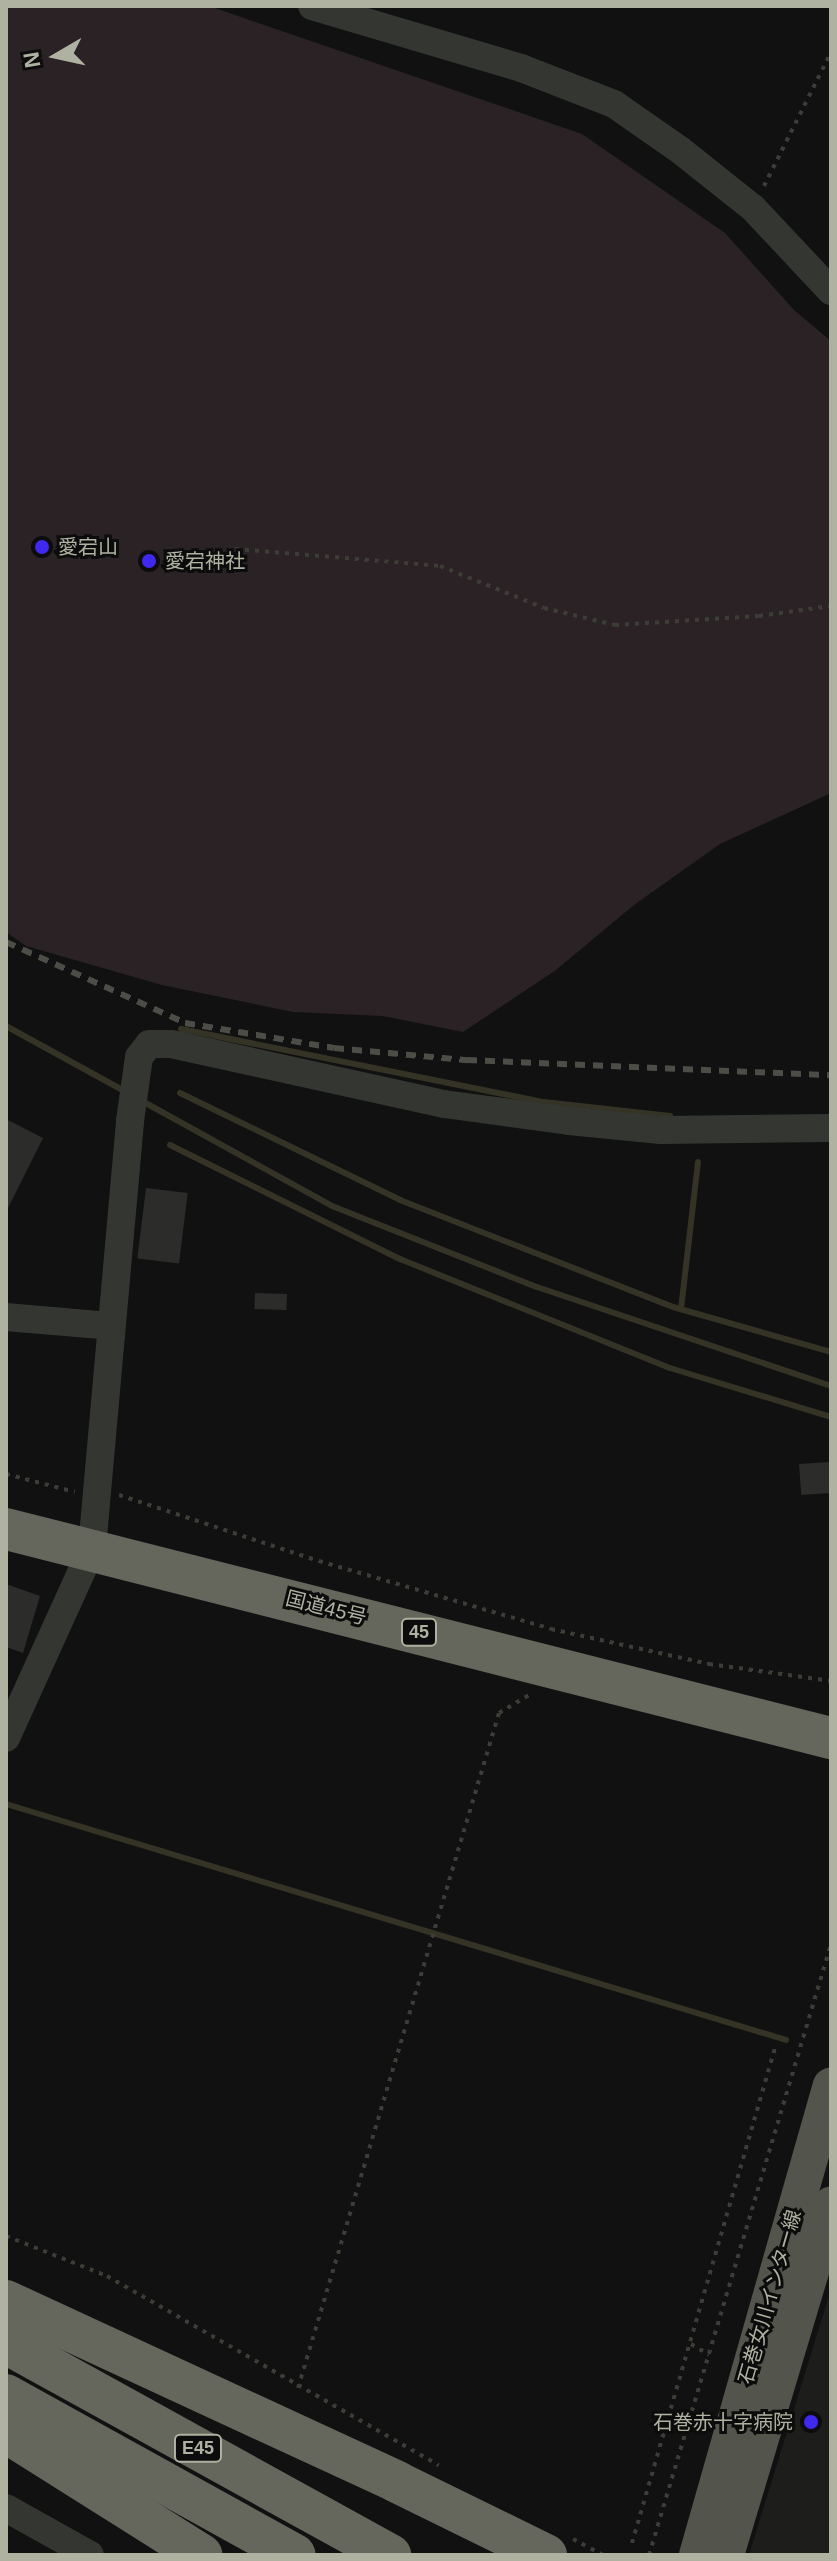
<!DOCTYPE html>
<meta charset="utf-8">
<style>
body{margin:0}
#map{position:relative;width:837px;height:2561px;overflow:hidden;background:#101110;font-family:Helvetica,"Noto Sans JP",sans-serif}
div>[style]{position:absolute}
.built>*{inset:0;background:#1d1e1c}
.green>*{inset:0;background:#2b2226}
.stream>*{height:6px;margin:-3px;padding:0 3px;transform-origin:3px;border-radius:3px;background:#343326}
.building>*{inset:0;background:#2c2d2a;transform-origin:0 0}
.path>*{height:4px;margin-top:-2px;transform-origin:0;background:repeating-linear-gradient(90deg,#3c3d37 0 4px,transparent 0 10px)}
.minor>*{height:28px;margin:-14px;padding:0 14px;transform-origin:14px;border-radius:14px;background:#343631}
.major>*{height:36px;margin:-18px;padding:0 18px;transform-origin:18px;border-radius:18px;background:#53554d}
.highway>*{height:42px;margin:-21px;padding:0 21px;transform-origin:21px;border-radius:21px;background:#65675d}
.rail>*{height:6px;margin-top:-3px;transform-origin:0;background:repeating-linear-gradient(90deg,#4b4d46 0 10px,transparent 0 18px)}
.dots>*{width:22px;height:22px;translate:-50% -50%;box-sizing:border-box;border:4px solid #0b0c0b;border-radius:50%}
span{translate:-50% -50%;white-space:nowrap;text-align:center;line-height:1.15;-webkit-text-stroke:6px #0b0c0b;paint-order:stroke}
.shield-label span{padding:2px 6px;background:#0b0c0b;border:2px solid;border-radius:6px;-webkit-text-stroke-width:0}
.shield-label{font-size:18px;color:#afb2a1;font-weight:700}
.poi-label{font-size:20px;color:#afb2a1}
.left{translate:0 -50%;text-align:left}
.right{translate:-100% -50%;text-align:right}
.street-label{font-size:20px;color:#afb2a1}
.frame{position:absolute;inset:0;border:8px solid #afb2a1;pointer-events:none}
.north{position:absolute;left:16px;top:16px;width:80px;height:80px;-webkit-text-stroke:6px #0b0c0b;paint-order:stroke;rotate:261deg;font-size:22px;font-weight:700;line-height:32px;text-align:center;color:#afb2a1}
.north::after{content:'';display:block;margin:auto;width:28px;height:36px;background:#afb2a1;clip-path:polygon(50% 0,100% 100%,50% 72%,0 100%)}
</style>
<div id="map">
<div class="built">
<i style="clip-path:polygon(831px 2289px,831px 2555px,749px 2555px)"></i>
</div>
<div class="green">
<i style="clip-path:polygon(6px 6px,209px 6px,582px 134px,725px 233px,794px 310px,831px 341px,831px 793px,720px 844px,634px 905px,556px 970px,463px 1032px,383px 1016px,293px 1012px,162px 985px,26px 946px,6px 932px)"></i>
</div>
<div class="stream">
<i style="left:6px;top:1026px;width:137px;rotate:28.8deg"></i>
<i style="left:181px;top:1029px;width:370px;rotate:11.4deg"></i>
<i style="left:544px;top:1102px;width:127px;rotate:6.3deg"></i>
<i style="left:180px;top:1093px;width:245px;rotate:25.9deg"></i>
<i style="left:400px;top:1200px;width:293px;rotate:21.4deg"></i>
<i style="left:673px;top:1307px;width:164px;rotate:15.9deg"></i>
<i style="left:142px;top:1101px;width:217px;rotate:28.9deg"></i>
<i style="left:332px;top:1206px;width:220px;rotate:21.6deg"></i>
<i style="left:537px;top:1287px;width:310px;rotate:18.6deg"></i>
<i style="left:170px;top:1145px;width:257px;rotate:26.4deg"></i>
<i style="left:400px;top:1259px;width:291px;rotate:22deg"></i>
<i style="left:670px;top:1368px;width:168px;rotate:16.9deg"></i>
<i style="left:681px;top:1309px;width:148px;rotate:-83.4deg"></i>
<i style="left:6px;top:1804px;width:815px;rotate:16.83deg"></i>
</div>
<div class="building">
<i style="clip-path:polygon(6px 1119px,43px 1138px,6px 1212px)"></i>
<i style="left:146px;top:1188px;width:42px;height:71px;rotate:7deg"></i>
<i style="left:255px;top:1293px;width:32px;height:16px;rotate:2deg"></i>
<i style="left:829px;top:1462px;width:31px;height:30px;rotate:86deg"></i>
<i style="clip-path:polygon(6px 1584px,40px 1596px,23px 1653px,6px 1647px)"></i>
</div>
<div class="path">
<i style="left:764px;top:186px;width:150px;rotate:-63.4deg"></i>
<i style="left:235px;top:549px;width:206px;rotate:4.7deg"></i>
<i style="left:440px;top:566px;width:112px;rotate:22deg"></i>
<i style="left:544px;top:608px;width:73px;rotate:13.5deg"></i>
<i style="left:615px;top:625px;width:144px;rotate:-3.6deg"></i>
<i style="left:759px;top:616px;width:73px;rotate:-7.9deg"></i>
<i style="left:6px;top:1474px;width:71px;rotate:14.6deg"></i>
<i style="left:119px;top:1495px;width:211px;rotate:18.3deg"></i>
<i style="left:319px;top:1561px;width:242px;rotate:16.3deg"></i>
<i style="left:551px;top:1629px;width:162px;rotate:12.5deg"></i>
<i style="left:709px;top:1664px;width:123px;rotate:7.9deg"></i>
<i style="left:6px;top:2236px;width:109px;rotate:21.6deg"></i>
<i style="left:107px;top:2276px;width:382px;rotate:29.7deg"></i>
<i style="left:691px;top:2344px;width:21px;rotate:31deg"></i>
<i style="left:298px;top:2388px;width:704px;rotate:-73.42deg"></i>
<i style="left:499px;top:1713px;width:37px;rotate:-31deg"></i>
<i style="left:573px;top:2539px;width:34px;rotate:28deg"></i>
<i style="left:632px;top:2543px;width:515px;rotate:-73.89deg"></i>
<i style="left:649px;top:2555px;width:638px;rotate:-73.41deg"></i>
</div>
<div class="minor">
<i style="left:312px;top:6px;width:218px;rotate:16.5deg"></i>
<i style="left:521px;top:68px;width:100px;rotate:21.2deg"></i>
<i style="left:614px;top:104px;width:80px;rotate:34.9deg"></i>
<i style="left:680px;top:150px;width:93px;rotate:38.5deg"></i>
<i style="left:753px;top:208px;width:114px;rotate:46.8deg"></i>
<i style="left:6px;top:1317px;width:104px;rotate:4.9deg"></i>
<i style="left:6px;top:1738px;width:209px;rotate:-65.6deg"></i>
<i style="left:92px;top:1548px;width:429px;rotate:-84.9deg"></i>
<i style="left:130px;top:1121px;width:65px;rotate:-82deg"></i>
<i style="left:139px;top:1057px;width:16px;rotate:-52deg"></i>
<i style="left:149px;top:1044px;width:22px"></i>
<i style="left:171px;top:1044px;width:280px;rotate:12.4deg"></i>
<i style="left:444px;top:1104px;width:126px;rotate:7.7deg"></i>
<i style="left:569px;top:1121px;width:92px;rotate:5.6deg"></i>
<i style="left:661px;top:1130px;width:170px;rotate:-0.7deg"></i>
<i style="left:6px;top:2508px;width:96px;rotate:29.2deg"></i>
</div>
<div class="major">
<i style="left:697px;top:2555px;width:488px;rotate:-74.1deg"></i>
<i style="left:726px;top:2555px;width:366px;rotate:-73.3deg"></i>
</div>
<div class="highway">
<i style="left:6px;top:1529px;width:851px;rotate:14.22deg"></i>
<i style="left:6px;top:2301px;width:431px;rotate:24.8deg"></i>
<i style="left:397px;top:2482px;width:166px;rotate:26.1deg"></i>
<i style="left:6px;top:2343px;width:439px;rotate:28.9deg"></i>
<i style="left:6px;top:2395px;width:330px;rotate:29deg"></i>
<i style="left:6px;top:2432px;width:231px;rotate:32.2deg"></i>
</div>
<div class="rail">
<i style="left:6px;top:942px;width:196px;rotate:24.3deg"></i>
<i style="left:185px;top:1023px;width:151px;rotate:9.5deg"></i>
<i style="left:334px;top:1048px;width:134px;rotate:5.2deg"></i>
<i style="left:467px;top:1060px;width:364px;rotate:2.4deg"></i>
</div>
<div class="dots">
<i style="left:42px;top:547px;background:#4029ef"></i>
<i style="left:149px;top:561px;background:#4029ef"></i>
<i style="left:811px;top:2422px;background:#4029ef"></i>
</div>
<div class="shield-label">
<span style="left:419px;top:1632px">45</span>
<span style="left:198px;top:2448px">E45</span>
</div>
<div class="poi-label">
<span class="left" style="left:58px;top:547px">愛宕山</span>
<span class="left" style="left:165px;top:561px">愛宕神社</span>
<span class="right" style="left:793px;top:2422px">石巻赤十字病院</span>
</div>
<div class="street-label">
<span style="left:326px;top:1608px;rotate:14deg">国道45号</span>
<span style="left:770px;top:2297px;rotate:-74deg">石巻女川インター線</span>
</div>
<div class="frame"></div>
<div class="north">N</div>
</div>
